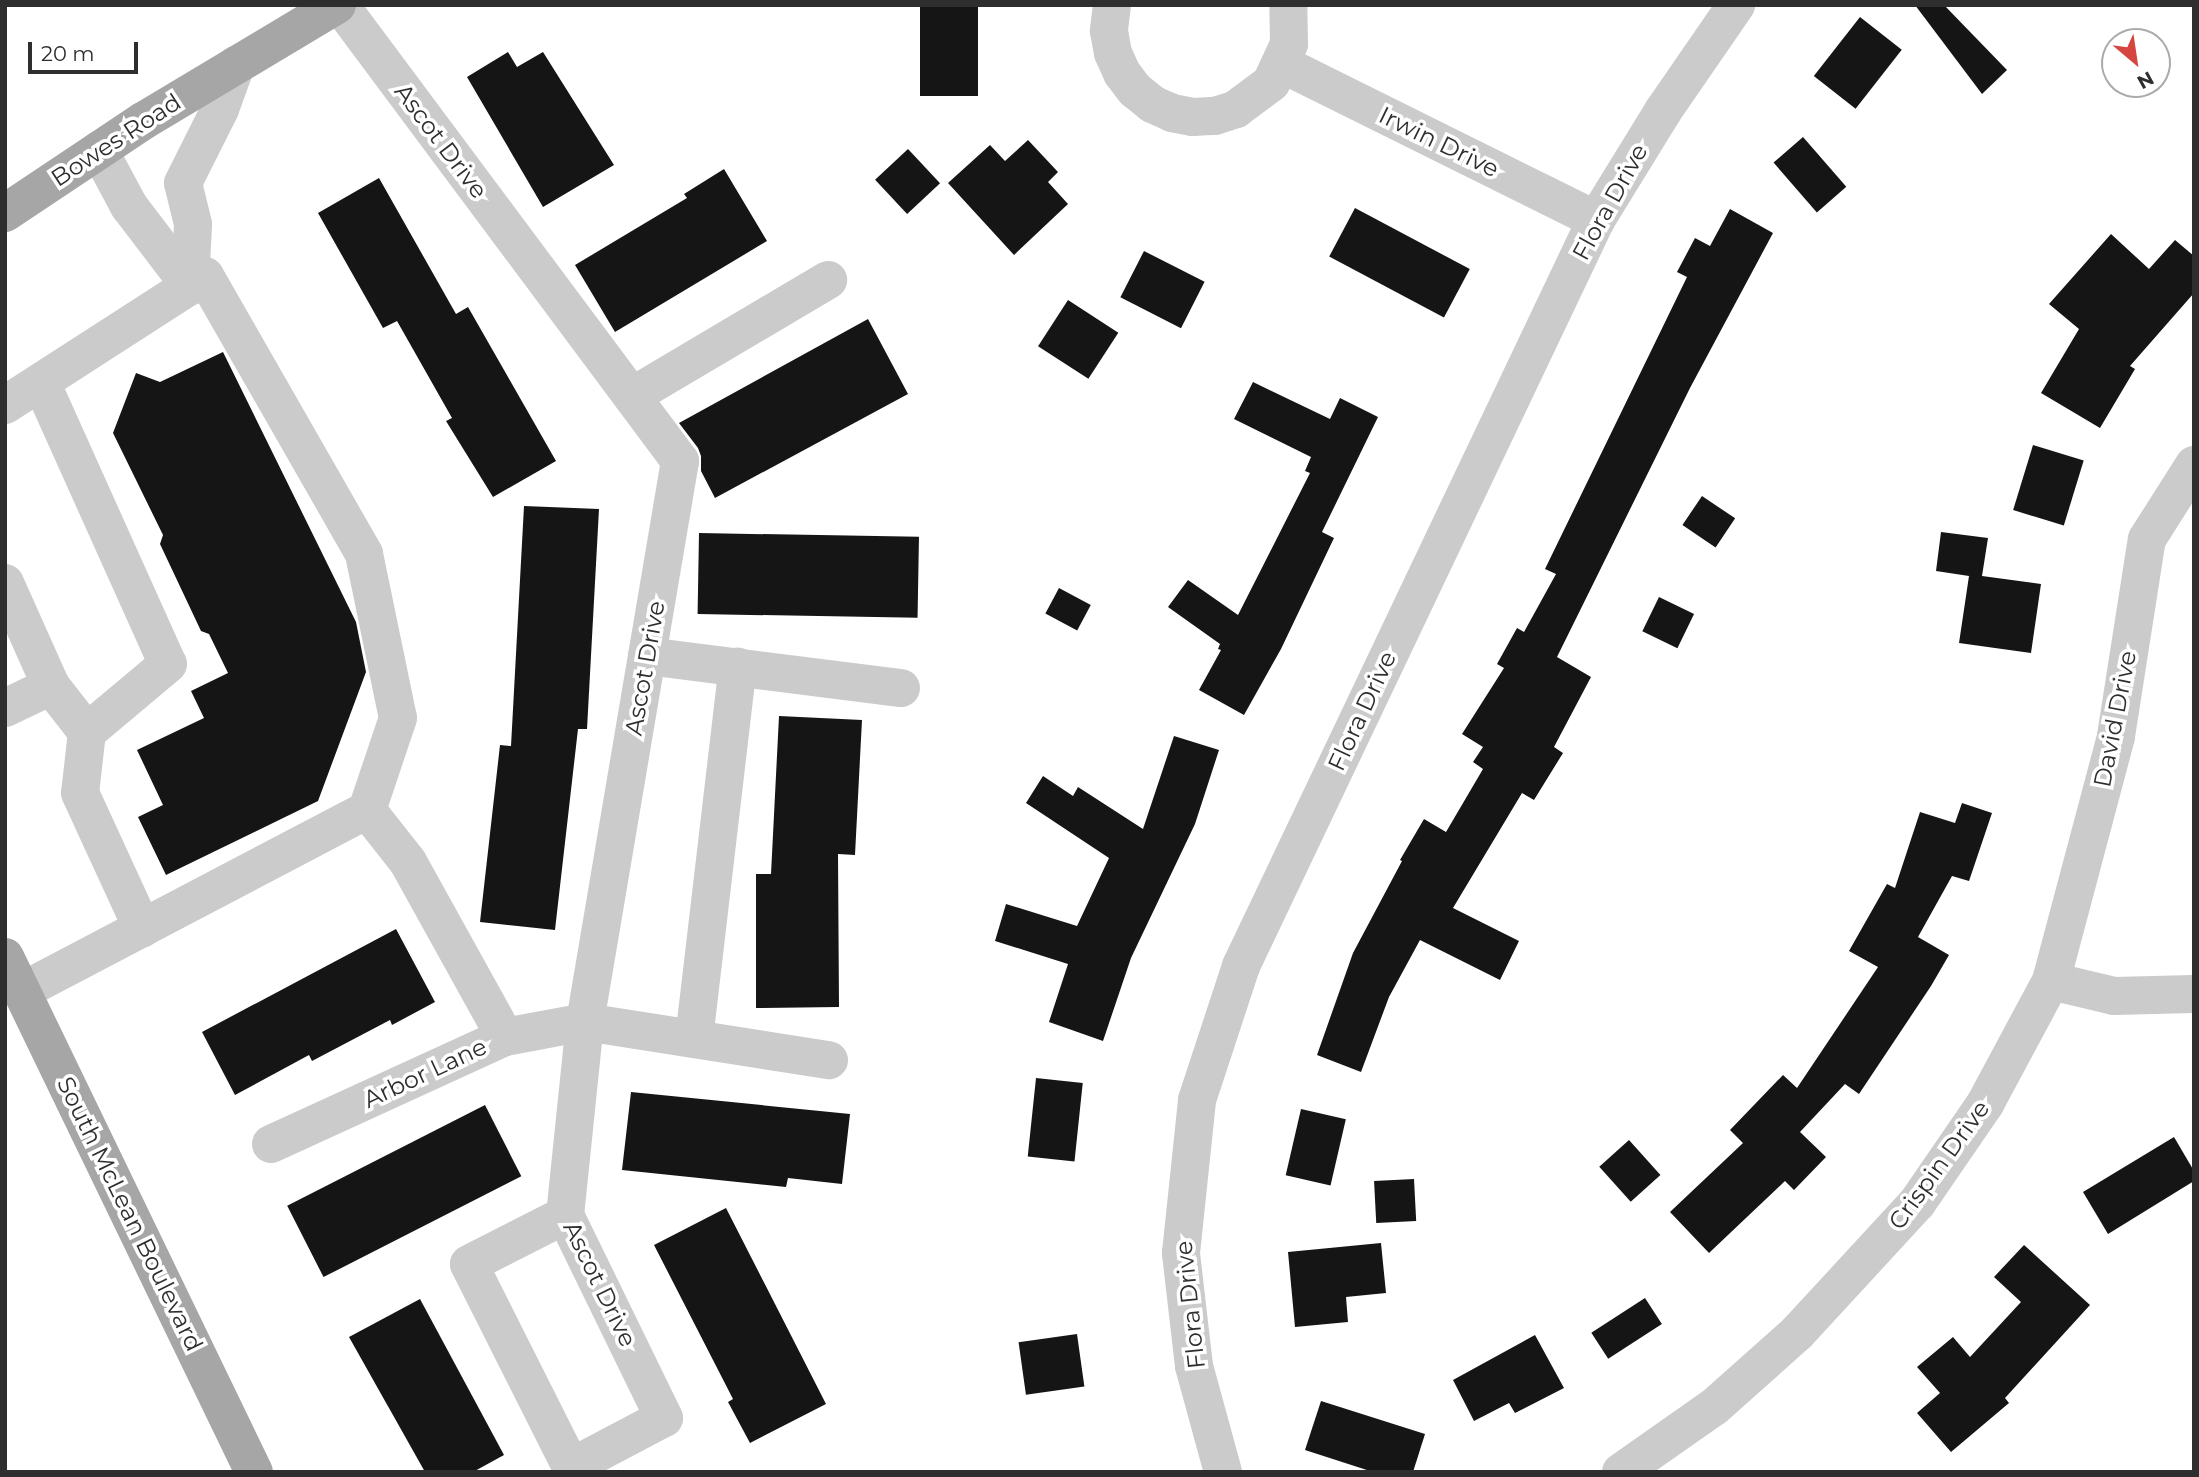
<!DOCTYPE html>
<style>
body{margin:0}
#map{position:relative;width:2199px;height:1477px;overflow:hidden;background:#fff;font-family:Montserrat,sans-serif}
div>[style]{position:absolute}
.building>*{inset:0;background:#151515;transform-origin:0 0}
.minor>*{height:38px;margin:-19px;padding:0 19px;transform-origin:19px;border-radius:19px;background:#cbcbcb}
.major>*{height:38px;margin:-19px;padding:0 19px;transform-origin:19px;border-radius:19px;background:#a6a6a6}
span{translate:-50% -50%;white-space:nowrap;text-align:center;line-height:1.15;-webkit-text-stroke:7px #fff;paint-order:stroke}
.street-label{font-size:24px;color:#2e2e2e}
.frame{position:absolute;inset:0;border:7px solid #2e2e2e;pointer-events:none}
.north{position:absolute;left:2101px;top:28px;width:70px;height:70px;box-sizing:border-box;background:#fff;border:2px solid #ababab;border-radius:50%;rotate:151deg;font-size:19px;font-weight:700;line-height:28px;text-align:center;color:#2e2e2e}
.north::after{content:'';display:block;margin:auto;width:24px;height:32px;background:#d54641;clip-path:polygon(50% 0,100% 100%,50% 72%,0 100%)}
.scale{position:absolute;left:28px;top:42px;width:110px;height:32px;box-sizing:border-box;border:4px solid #2e2e2e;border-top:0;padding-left:9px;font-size:21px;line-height:24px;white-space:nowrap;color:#2e2e2e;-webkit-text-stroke:5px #fff;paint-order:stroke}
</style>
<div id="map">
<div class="building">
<i style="left:920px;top:5px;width:58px;height:91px"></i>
<i style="clip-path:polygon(1915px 5px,1944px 5px,2007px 70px,1982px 94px)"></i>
<i style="left:1860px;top:17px;width:53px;height:75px;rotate:38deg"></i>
<i style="clip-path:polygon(508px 52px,517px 67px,543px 52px,614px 165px,543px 207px,467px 77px)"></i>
<i style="left:1803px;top:137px;width:66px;height:39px;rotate:49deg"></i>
<i style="clip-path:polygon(1028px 140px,1058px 172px,1048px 182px,1068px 204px,1014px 255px,948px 183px,990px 145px,1005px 161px)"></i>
<i style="left:908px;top:149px;width:47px;height:45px;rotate:47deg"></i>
<i style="clip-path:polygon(724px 169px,767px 241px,615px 332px,575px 265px,687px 198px,684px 194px)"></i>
<i style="clip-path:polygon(379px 178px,456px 314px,468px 307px,556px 461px,493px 497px,446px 421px,452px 418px,397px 321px,383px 328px,318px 213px)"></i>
<i style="left:1355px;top:208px;width:130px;height:55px;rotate:28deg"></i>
<i style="clip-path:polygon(1730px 209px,1773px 233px,1690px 388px,1557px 657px,1591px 677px,1554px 747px,1563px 753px,1534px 800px,1522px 793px,1453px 908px,1519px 941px,1500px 980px,1420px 940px,1389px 997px,1361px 1072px,1317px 1055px,1353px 953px,1402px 861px,1400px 860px,1424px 819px,1446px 832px,1483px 769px,1473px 762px,1483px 747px,1462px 734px,1504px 668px,1497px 664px,1517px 628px,1524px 632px,1556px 574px,1545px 569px,1687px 277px,1677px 272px,1695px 238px,1710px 246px)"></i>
<i style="clip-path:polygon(2111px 234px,2149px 269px,2175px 240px,2194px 256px,2194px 293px,2130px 366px,2135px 369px,2100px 428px,2041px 393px,2079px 329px,2049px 304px)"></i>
<i style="left:1144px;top:251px;width:68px;height:52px;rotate:27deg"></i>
<i style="left:1068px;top:300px;width:60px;height:55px;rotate:33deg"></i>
<i style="clip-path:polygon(868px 319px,908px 394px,715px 498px,701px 471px,701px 456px,698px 448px,679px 423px)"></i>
<i style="clip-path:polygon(223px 352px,356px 622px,366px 672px,318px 801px,166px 875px,138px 817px,163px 805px,137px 750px,204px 718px,191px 691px,228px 673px,209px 634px,201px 631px,160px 544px,163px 535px,113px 433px,136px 373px,160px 382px)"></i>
<i style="clip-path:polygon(1253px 382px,1330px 419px,1340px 398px,1378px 417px,1322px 532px,1334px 538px,1281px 649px,1244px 715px,1199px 690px,1221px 650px,1218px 649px,1220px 644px,1168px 607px,1188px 580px,1238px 615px,1310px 473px,1305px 471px,1311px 457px,1234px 419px)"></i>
<i style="left:2033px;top:445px;width:53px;height:68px;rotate:17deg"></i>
<i style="left:1702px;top:496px;width:40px;height:35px;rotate:34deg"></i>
<i style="clip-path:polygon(524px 506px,599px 509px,587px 729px,578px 729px,555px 930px,480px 922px,500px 745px,511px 746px)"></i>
<i style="clip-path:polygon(1941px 532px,1988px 538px,1982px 576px,2041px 584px,2031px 653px,1959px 643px,1969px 576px,1936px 571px)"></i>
<i style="left:699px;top:533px;width:220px;height:81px;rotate:1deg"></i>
<i style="left:1059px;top:588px;width:36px;height:29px;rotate:28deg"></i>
<i style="left:1659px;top:597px;width:39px;height:38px;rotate:26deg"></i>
<i style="clip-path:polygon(779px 716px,862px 720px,855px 855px,838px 854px,839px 1007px,756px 1008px,756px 874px,771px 874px)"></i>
<i style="clip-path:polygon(1174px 736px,1219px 750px,1195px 824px,1131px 958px,1103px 1041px,1049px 1022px,1068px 964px,995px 941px,1006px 904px,1077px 926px,1109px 858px,1026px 803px,1043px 776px,1073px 796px,1078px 787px,1143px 829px)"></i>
<i style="clip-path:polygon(1962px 803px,1992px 813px,1969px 881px,1952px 876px,1918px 937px,1949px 955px,1931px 986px,1859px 1094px,1845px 1084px,1800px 1132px,1826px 1157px,1794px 1190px,1785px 1181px,1709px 1253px,1670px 1212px,1743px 1143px,1730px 1130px,1783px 1075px,1797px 1088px,1878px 967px,1849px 951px,1887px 884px,1895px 888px,1920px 812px,1955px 823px)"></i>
<i style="clip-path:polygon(396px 929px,435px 1002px,392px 1025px,390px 1020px,312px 1061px,309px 1055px,235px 1095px,202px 1032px)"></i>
<i style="left:1036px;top:1078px;width:47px;height:79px;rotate:6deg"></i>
<i style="clip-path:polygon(631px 1092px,850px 1114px,842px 1184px,788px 1178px,786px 1187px,622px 1170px)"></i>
<i style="left:485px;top:1105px;width:80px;height:222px;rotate:63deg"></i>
<i style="left:1301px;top:1109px;width:46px;height:68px;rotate:13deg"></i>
<i style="clip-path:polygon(2174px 1137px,2194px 1171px,2194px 1181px,2108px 1234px,2083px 1192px)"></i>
<i style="left:1629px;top:1140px;width:47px;height:40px;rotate:48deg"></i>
<i style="left:1414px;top:1179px;width:42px;height:40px;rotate:87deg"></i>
<i style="clip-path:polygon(726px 1208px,826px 1404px,750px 1443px,728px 1402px,733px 1399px,654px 1245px)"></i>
<i style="clip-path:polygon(1381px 1243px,1386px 1293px,1346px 1297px,1348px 1322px,1295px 1327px,1288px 1252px)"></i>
<i style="clip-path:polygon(2024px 1245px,2090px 1305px,2005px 1398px,2009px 1403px,1951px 1452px,1917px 1413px,1940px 1393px,1917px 1367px,1953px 1337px,1970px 1357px,2021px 1302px,1994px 1277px)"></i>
<i style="left:1645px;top:1298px;width:31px;height:64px;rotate:57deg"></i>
<i style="clip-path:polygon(420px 1299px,504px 1455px,473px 1472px,425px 1472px,349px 1337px)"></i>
<i style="left:1077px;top:1334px;width:53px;height:59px;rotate:82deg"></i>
<i style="clip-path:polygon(1535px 1335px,1564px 1388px,1515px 1413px,1509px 1403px,1474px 1421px,1453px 1380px)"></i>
<i style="clip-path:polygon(1321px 1401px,1425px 1434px,1413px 1472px,1373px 1472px,1305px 1450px)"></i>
</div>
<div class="minor">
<i style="left:340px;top:5px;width:569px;rotate:53.29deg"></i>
<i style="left:680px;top:461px;width:569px;rotate:99.61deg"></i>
<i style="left:585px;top:1022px;width:194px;rotate:95.9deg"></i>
<i style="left:565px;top:1215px;width:226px;rotate:64deg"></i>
<i style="left:664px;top:1418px;width:105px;rotate:152.2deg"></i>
<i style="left:571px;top:1467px;width:227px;rotate:-116.7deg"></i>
<i style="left:469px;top:1264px;width:108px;rotate:-27deg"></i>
<i style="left:1112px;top:5px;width:26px;rotate:97deg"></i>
<i style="left:1109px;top:31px;width:22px;rotate:80deg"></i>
<i style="left:1113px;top:53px;width:22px;rotate:66deg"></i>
<i style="left:1122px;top:73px;width:21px;rotate:53deg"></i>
<i style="left:1135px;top:90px;width:22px;rotate:39deg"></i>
<i style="left:1152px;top:104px;width:22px;rotate:24deg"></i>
<i style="left:1172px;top:113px;width:21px;rotate:11deg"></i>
<i style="left:1193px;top:117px;width:22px;rotate:-3deg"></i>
<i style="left:1215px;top:116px;width:22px;rotate:-18deg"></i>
<i style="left:1236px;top:109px;width:44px;rotate:-36.6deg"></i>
<i style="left:1271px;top:83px;width:43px;rotate:-65.2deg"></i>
<i style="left:1289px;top:44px;width:39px;rotate:-91deg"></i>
<i style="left:1282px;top:64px;width:351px;rotate:26.4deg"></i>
<i style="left:99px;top:150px;width:64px;rotate:61.8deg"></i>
<i style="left:129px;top:206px;width:101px;rotate:52.7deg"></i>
<i style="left:190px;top:286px;width:62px;rotate:-87.2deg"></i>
<i style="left:193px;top:224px;width:42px;rotate:-103.7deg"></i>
<i style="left:183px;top:183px;width:83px;rotate:-63.4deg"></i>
<i style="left:220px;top:109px;width:47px;rotate:-70deg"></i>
<i style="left:41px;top:382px;width:309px;rotate:65.8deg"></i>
<i style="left:168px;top:664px;width:106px;rotate:140deg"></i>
<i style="left:632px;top:396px;width:228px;rotate:-30.6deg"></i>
<i style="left:5px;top:405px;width:238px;rotate:-32.8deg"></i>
<i style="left:205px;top:276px;width:320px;rotate:60.2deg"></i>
<i style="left:364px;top:554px;width:167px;rotate:78.3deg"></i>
<i style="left:398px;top:718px;width:97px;rotate:108.6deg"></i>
<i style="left:367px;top:810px;width:390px;rotate:152.3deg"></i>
<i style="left:5px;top:583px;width:113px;rotate:65.9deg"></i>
<i style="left:51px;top:686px;width:51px;rotate:154.4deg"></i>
<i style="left:647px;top:656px;width:256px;rotate:7.2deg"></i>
<i style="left:51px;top:686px;width:58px;rotate:52deg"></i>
<i style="left:87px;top:732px;width:61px;rotate:96.5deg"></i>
<i style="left:80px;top:793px;width:149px;rotate:65.3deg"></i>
<i style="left:367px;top:810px;width:66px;rotate:51.7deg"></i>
<i style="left:408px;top:862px;width:200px;rotate:61deg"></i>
<i style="left:2051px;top:981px;width:65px;rotate:13.4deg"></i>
<i style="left:2114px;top:996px;width:80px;rotate:-1.4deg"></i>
<i style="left:694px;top:1039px;width:375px;rotate:-83.3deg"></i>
<i style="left:271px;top:1144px;width:257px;rotate:-24.6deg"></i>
<i style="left:505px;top:1037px;width:81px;rotate:-10.6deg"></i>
<i style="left:585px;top:1022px;width:247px;rotate:8.9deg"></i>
<i style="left:1223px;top:1472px;width:110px;rotate:-105.3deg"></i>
<i style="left:1194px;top:1366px;width:114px;rotate:-96.6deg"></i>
<i style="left:1181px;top:1253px;width:154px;rotate:-84deg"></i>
<i style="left:1197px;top:1100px;width:141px;rotate:-71.8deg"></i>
<i style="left:1241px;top:966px;width:826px;rotate:-64.55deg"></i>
<i style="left:1596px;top:220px;width:128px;rotate:-58.4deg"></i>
<i style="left:1663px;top:111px;width:129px;rotate:-55.4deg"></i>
<i style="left:1621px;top:1472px;width:113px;rotate:-35deg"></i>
<i style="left:1714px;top:1407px;width:111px;rotate:-41.7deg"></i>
<i style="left:1797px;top:1333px;width:177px;rotate:-47.3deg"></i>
<i style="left:1917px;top:1203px;width:120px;rotate:-55.5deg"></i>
<i style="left:1985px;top:1104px;width:140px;rotate:-61.8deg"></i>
<i style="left:2051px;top:981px;width:253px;rotate:-75.1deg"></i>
<i style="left:2116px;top:736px;width:199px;rotate:-81.1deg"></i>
<i style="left:2147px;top:539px;width:88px;rotate:-57.6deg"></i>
</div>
<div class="major">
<i style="left:5px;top:213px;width:166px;rotate:-33.7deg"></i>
<i style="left:143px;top:121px;width:226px;rotate:-30.9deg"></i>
<i style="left:5px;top:957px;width:572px;rotate:64.2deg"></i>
</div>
<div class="street-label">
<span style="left:116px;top:140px;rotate:-33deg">Bowes Road</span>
<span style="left:441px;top:141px;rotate:53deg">Ascot Drive</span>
<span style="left:1439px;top:142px;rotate:26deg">Irwin Drive</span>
<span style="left:1610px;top:202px;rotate:-61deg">Flora Drive</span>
<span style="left:645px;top:668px;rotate:-80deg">Ascot Drive</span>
<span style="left:1362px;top:711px;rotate:-65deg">Flora Drive</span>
<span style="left:2115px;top:719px;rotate:-79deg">David Drive</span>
<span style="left:425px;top:1073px;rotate:-25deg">Arbor Lane</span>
<span style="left:1939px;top:1165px;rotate:-54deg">Crispin Drive</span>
<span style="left:130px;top:1214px;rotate:64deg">South McLean Boulevard</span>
<span style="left:600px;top:1284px;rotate:64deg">Ascot Drive</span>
<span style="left:1190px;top:1305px;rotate:-96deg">Flora Drive</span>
</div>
<div class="frame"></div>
<div class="north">N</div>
<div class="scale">20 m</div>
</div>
